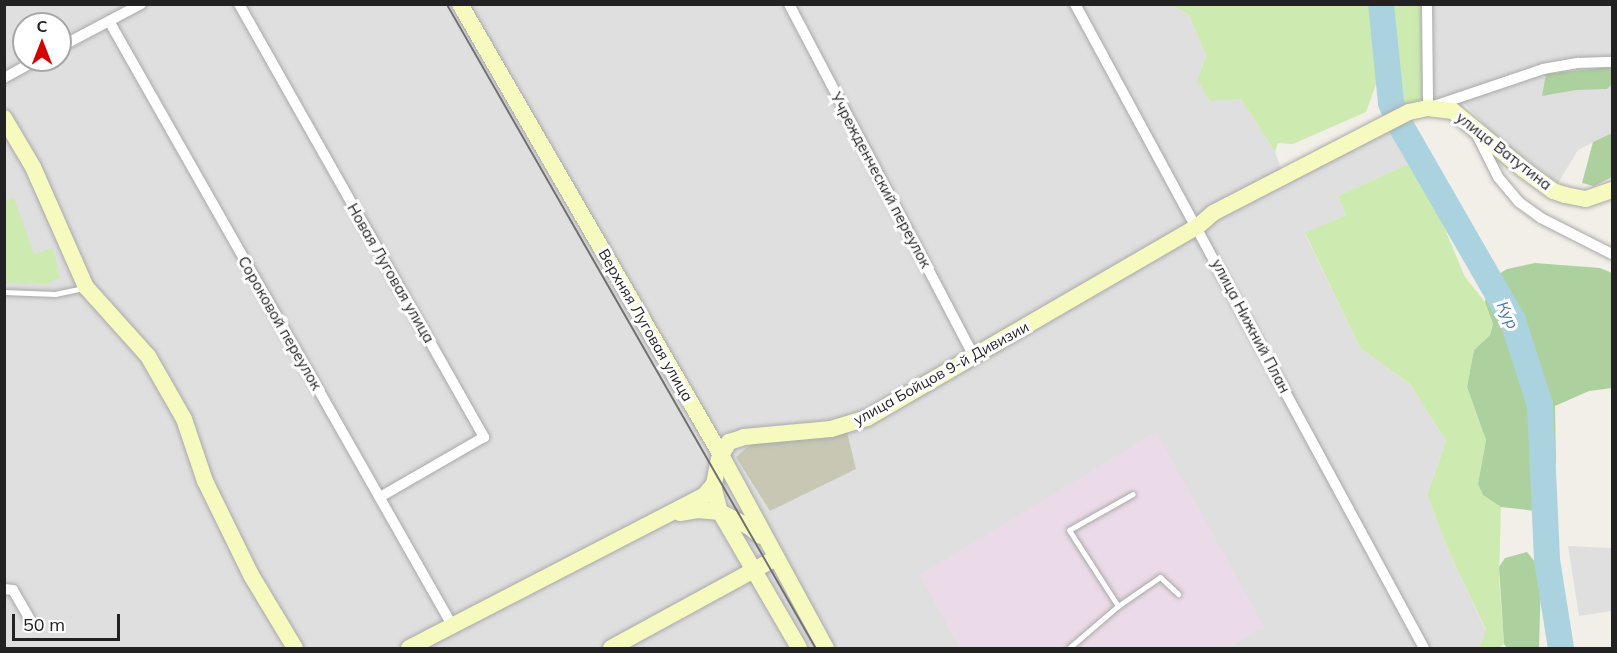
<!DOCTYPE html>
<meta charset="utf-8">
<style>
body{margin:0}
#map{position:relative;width:1617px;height:653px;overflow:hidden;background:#f2efe9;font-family:Mulish,sans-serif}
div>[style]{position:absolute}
.residential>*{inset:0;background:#e0dfdf}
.industrial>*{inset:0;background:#ebdbe8}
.construction>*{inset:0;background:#c7c7b4}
.grass>*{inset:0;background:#cdebb0}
.forest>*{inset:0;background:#add19e}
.river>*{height:26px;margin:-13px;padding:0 13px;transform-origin:13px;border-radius:13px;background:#aad3df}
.roads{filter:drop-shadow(0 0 2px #a9a9a9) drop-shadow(0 0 2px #a9a9a9)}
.lane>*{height:5px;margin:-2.5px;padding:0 2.5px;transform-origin:2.5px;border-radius:2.5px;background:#fff}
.street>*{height:10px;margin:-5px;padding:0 5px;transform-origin:5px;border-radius:5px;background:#fff}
.secondary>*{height:16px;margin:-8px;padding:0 8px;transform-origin:8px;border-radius:8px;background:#f7fabf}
.tram>*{height:1.5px;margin:-0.75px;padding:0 0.75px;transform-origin:0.75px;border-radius:0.75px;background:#707070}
span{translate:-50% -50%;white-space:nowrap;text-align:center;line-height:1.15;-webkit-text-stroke:6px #fff;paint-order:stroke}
.street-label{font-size:15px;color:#222}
.water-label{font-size:16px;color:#4a7aab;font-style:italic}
.frame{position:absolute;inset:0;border:6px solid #222;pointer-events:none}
.north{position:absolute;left:12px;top:12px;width:60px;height:60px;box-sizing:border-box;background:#fff;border:2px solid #a7a7a7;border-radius:50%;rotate:0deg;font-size:16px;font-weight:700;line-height:24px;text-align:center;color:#222}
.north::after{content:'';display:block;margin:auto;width:21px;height:27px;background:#d40000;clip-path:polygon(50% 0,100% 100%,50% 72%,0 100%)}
.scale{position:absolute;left:12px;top:614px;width:108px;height:27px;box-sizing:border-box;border:3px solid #222;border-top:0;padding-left:8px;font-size:18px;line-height:21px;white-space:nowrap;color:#222;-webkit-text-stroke:4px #fff;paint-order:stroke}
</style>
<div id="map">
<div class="residential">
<i style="clip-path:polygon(evenodd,4px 5px,1171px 5px,1189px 15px,1206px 56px,1197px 80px,1241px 99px,1275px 152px,1283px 174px,1385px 121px,1410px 163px,1338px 196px,1346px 215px,1305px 234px,1360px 348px,1410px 384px,1446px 441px,1427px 495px,1449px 552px,1486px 631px,1479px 648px,5px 648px,4px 5px,24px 24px,60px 24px,60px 60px,24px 60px,24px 24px)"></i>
<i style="clip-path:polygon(1421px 5px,1612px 5px,1612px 133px,1578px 150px,1558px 183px,1496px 137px,1465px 104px,1425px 97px)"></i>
<i style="clip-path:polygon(1568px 546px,1612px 548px,1612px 611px,1579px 616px)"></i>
</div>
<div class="industrial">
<i style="clip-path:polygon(1156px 432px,1264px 627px,1227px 648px,960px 648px,920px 575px)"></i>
</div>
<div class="construction">
<i style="clip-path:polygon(847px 432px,856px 469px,770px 511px,736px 457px,751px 444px)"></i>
</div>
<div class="grass">
<i style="clip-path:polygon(1171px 5px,1376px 5px,1379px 76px,1366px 112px,1293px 144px,1278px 143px,1275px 152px,1241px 99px,1210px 101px,1197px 80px,1206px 56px,1189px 15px)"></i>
<i style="clip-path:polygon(1387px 5px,1421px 5px,1425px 97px,1402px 109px,1391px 93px)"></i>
<i style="clip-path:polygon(1410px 163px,1442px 222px,1465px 277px,1485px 302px,1493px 324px,1490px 335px,1474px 350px,1467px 387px,1486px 440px,1478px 484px,1483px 495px,1501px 507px,1499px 578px,1504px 644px,1499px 648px,1479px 648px,1486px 630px,1449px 552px,1427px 495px,1446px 441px,1410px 384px,1360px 348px,1305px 233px,1346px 215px,1338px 196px)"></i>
<i style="clip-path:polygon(5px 195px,7px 201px,14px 198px,34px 254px,53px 248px,60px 278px,46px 284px,5px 283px)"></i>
</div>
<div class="forest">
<i style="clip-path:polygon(1600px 68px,1612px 68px,1612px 84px,1607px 89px,1576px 90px,1542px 96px,1546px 74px)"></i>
<i style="clip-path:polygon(1612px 133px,1612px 177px,1594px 186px,1582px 183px,1593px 142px)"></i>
<i style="clip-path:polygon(1535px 263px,1600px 268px,1612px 273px,1612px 388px,1589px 391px,1555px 406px,1556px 461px,1550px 496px,1546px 506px,1536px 511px,1501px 507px,1483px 495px,1478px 484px,1486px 440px,1467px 387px,1474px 350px,1490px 335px,1493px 324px,1485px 302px,1489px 280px,1507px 269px)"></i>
<i style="clip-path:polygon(1527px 552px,1539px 567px,1541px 578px,1539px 648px,1507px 648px,1504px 644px,1499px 567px,1505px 558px)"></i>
</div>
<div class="river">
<i style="left:1381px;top:4px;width:100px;rotate:84.2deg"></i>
<i style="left:1391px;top:103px;width:25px;rotate:67deg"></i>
<i style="left:1401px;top:126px;width:225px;rotate:60.1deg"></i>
<i style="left:1513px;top:321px;width:88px;rotate:72.2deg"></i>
<i style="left:1540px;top:405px;width:155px;rotate:87.4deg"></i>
<i style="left:1547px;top:560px;width:89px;rotate:81deg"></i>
</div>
<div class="roads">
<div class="lane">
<i style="left:4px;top:292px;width:51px;rotate:2.2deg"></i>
<i style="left:55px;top:294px;width:29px;rotate:-12deg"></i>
<i style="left:1118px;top:606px;width:51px;rotate:-34.6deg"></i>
<i style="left:1160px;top:577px;width:25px;rotate:43deg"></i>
<i style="left:1069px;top:648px;width:65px;rotate:-40.6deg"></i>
<i style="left:1118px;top:606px;width:90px;rotate:-122.8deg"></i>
<i style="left:1069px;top:530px;width:73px;rotate:-29.4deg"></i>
</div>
<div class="street">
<i style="left:239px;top:4px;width:498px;rotate:60.5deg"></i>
<i style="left:484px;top:437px;width:120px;rotate:150deg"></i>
<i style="left:789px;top:4px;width:398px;rotate:62.3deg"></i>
<i style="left:1075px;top:4px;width:732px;rotate:61.55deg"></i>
<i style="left:1427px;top:4px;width:104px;rotate:89.4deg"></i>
<i style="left:1428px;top:108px;width:121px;rotate:-18.7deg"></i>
<i style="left:1543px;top:69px;width:36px;rotate:-10deg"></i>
<i style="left:1578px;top:63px;width:34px;rotate:-2deg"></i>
<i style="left:109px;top:21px;width:695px;rotate:60.41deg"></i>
<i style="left:60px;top:47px;width:92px;rotate:-28deg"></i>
<i style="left:4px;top:78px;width:38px;rotate:-29deg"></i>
<i style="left:1477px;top:135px;width:47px;rotate:63.4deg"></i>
<i style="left:1498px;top:177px;width:33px;rotate:50deg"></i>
<i style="left:1519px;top:202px;width:27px;rotate:36deg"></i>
<i style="left:1541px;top:218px;width:80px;rotate:26.9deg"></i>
<i style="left:4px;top:589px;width:9px;rotate:6deg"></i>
<i style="left:13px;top:590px;width:34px;rotate:60deg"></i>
</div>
<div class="secondary">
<i style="left:460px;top:4px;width:521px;rotate:59.94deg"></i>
<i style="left:721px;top:455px;width:220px;rotate:61.5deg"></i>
<i style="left:4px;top:118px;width:57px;rotate:59.4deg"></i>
<i style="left:33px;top:167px;width:131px;rotate:66.2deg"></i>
<i style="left:86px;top:287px;width:93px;rotate:48.1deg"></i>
<i style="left:148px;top:356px;width:73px;rotate:60.3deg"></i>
<i style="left:184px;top:419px;width:65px;rotate:71.3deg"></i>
<i style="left:205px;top:481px;width:105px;rotate:63.9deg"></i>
<i style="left:251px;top:575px;width:85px;rotate:58.9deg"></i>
<i style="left:713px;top:486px;width:27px;rotate:75deg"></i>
<i style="left:720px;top:512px;width:157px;rotate:59.8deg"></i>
<i style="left:680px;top:513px;width:18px;rotate:-9deg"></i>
<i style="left:698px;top:510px;width:22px;rotate:5deg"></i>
<i style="left:720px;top:512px;width:31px;rotate:27deg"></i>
<i style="left:748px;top:526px;width:16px;rotate:38deg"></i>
<i style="left:409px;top:648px;width:332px;rotate:-27.3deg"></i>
<i style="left:704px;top:496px;width:16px;rotate:-50deg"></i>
<i style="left:714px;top:484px;width:25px;rotate:-79deg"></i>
<i style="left:719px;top:459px;width:20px;rotate:-60deg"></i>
<i style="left:729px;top:442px;width:16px;rotate:-18deg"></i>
<i style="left:744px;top:437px;width:87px;rotate:-5.3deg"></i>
<i style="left:831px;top:429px;width:38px;rotate:-17deg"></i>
<i style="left:867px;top:418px;width:381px;rotate:-30.1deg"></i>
<i style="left:1197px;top:227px;width:21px;rotate:-41deg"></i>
<i style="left:1213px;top:213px;width:220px;rotate:-27.3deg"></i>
<i style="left:1409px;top:112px;width:19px;rotate:-12deg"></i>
<i style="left:1428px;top:108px;width:25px;rotate:7deg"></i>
<i style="left:1453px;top:111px;width:91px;rotate:39.6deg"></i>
<i style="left:1523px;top:169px;width:37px;rotate:36deg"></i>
<i style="left:1553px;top:191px;width:13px;rotate:18deg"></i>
<i style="left:1565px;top:195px;width:21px;rotate:11deg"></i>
<i style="left:1586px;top:199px;width:28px;rotate:-19deg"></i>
<i style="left:611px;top:648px;width:188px;rotate:-28.6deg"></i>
</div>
</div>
<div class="tram">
<i style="left:447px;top:4px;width:742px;rotate:60.19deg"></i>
</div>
<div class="street-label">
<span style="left:1504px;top:151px;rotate:38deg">улица Ватутина</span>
<span style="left:881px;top:180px;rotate:62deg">Учрежденческий переулок</span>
<span style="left:391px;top:273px;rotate:60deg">Новая Луговая улица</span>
<span style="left:280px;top:323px;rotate:60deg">Сороковой переулок</span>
<span style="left:646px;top:325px;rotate:60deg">Верхняя Луговая улица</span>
<span style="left:1251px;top:326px;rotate:62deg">улица Нижний План</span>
<span style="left:941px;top:373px;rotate:-29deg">улица Бойцов 9-й Дивизии</span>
</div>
<div class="water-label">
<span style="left:1508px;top:315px;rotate:64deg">Кур</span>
</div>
<div class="frame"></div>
<div class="north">С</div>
<div class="scale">50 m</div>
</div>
